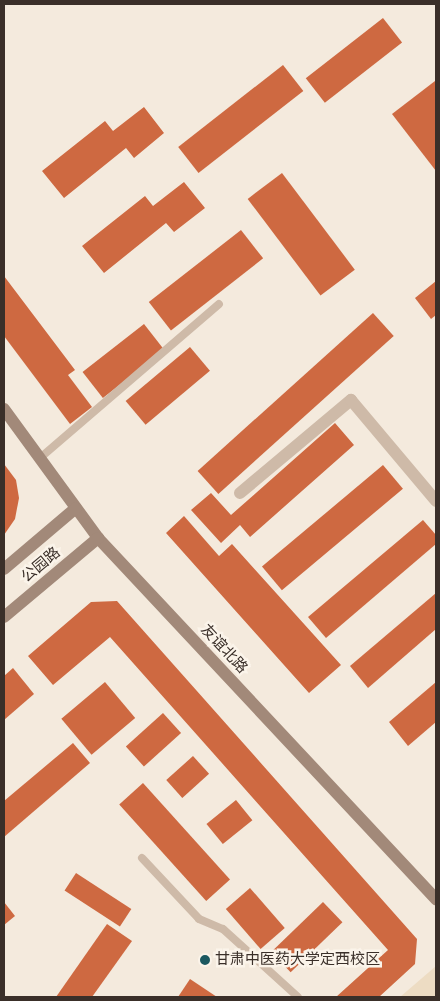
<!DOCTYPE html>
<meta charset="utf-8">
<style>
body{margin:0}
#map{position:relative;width:440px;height:1001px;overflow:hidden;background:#f4eadd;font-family:"DM Sans","Noto Sans SC",sans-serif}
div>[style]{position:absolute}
.plaza>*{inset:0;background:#eddcc3}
.building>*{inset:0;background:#ce6941;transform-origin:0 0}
.lane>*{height:8px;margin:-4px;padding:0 4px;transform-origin:4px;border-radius:4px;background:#cebaa8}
.street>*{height:12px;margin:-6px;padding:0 6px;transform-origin:6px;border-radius:6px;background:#cebaa8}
.secondary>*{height:12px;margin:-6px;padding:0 6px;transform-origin:6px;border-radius:6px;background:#a28979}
.dots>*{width:14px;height:14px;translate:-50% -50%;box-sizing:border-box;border:2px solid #fbf4ea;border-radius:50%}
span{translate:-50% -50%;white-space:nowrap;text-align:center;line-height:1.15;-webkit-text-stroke:5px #fbf4ea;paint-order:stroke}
.street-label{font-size:15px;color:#3a2f29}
.poi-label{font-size:15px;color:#3a2f29}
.left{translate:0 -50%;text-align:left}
.frame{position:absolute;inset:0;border:5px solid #3a2f29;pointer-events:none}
</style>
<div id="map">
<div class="plaza">
<i style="clip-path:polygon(436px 966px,436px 997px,400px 997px)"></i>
</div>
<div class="building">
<i style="left:383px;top:18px;width:31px;height:98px;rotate:52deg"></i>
<i style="left:283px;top:65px;width:33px;height:133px;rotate:52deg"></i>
<i style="clip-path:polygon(435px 81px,436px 82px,436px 171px,392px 114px)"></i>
<i style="clip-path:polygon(144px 107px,164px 133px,134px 158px,126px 148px,64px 198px,42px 171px,105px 121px,113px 131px)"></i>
<i style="left:282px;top:173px;width:121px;height:43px;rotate:53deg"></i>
<i style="clip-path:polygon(184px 182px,205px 208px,174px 232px,166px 223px,104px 273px,82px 246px,145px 196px,153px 206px)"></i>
<i style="left:241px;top:230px;width:36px;height:117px;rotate:52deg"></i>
<i style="clip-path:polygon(4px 276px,75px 370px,68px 375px,92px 407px,70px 424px,4px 336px)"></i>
<i style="clip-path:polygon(436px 281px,436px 315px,431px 319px,415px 298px)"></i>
<i style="left:373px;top:313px;width:31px;height:236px;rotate:48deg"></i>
<i style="left:144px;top:324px;width:33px;height:78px;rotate:52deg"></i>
<i style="left:190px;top:347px;width:31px;height:84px;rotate:50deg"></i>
<i style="clip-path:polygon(335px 423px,354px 445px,250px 537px,240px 525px,221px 543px,191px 510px,211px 493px,231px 515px)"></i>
<i style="clip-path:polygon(4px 464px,16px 480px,19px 498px,15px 519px,4px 535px)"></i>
<i style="left:383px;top:465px;width:31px;height:158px;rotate:50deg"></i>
<i style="clip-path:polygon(184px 516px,219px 556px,232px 544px,341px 665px,309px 693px,166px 533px)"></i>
<i style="clip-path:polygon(423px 520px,436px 535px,436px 544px,326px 638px,308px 617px)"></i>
<i style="clip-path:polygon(436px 593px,436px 629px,368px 688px,350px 666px)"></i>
<i style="clip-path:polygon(117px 601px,417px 939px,415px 964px,379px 997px,336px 997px,388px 950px,110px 637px,53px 685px,28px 656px,91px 602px)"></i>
<i style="clip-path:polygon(13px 668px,34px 694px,4px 720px,4px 676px)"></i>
<i style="left:105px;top:682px;width:47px;height:57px;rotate:50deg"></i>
<i style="clip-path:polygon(436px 682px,436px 722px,408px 746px,389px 722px)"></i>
<i style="left:163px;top:713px;width:27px;height:50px;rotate:48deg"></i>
<i style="clip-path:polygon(73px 743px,90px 763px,4px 837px,4px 801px)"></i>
<i style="left:193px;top:756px;width:24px;height:36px;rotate:48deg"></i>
<i style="left:143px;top:783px;width:130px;height:32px;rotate:48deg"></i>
<i style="left:236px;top:800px;width:26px;height:38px;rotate:51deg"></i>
<i style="left:76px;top:873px;width:66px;height:21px;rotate:33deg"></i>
<i style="left:250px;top:888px;width:53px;height:32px;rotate:49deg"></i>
<i style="clip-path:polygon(4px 902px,15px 916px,4px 925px)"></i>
<i style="left:323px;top:902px;width:28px;height:72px;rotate:46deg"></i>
<i style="clip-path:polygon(107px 924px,132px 941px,92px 997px,56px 997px)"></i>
<i style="clip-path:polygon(190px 979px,217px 997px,178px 997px)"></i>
</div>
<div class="lane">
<i style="left:40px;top:458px;width:236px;rotate:-40.7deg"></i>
<i style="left:142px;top:858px;width:83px;rotate:46.9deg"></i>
<i style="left:199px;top:919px;width:26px;rotate:23deg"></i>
<i style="left:223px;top:929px;width:101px;rotate:42.2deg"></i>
</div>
<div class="street">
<i style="left:240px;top:493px;width:145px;rotate:-40deg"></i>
<i style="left:351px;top:400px;width:132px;rotate:49.9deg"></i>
</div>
<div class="secondary">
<i style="left:4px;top:409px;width:160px;rotate:53.9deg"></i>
<i style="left:98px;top:538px;width:495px;rotate:46.9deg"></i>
<i style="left:4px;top:569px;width:94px;rotate:-40.3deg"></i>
<i style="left:4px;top:617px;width:123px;rotate:-40deg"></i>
</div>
<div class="dots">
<i style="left:205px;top:960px;background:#1b585f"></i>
</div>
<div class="street-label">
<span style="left:41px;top:565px;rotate:-40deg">公园路</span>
<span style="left:224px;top:649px;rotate:47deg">友谊北路</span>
</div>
<div class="poi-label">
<span class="left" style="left:215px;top:960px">甘肃中医药大学定西校区</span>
</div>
<div class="frame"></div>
</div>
